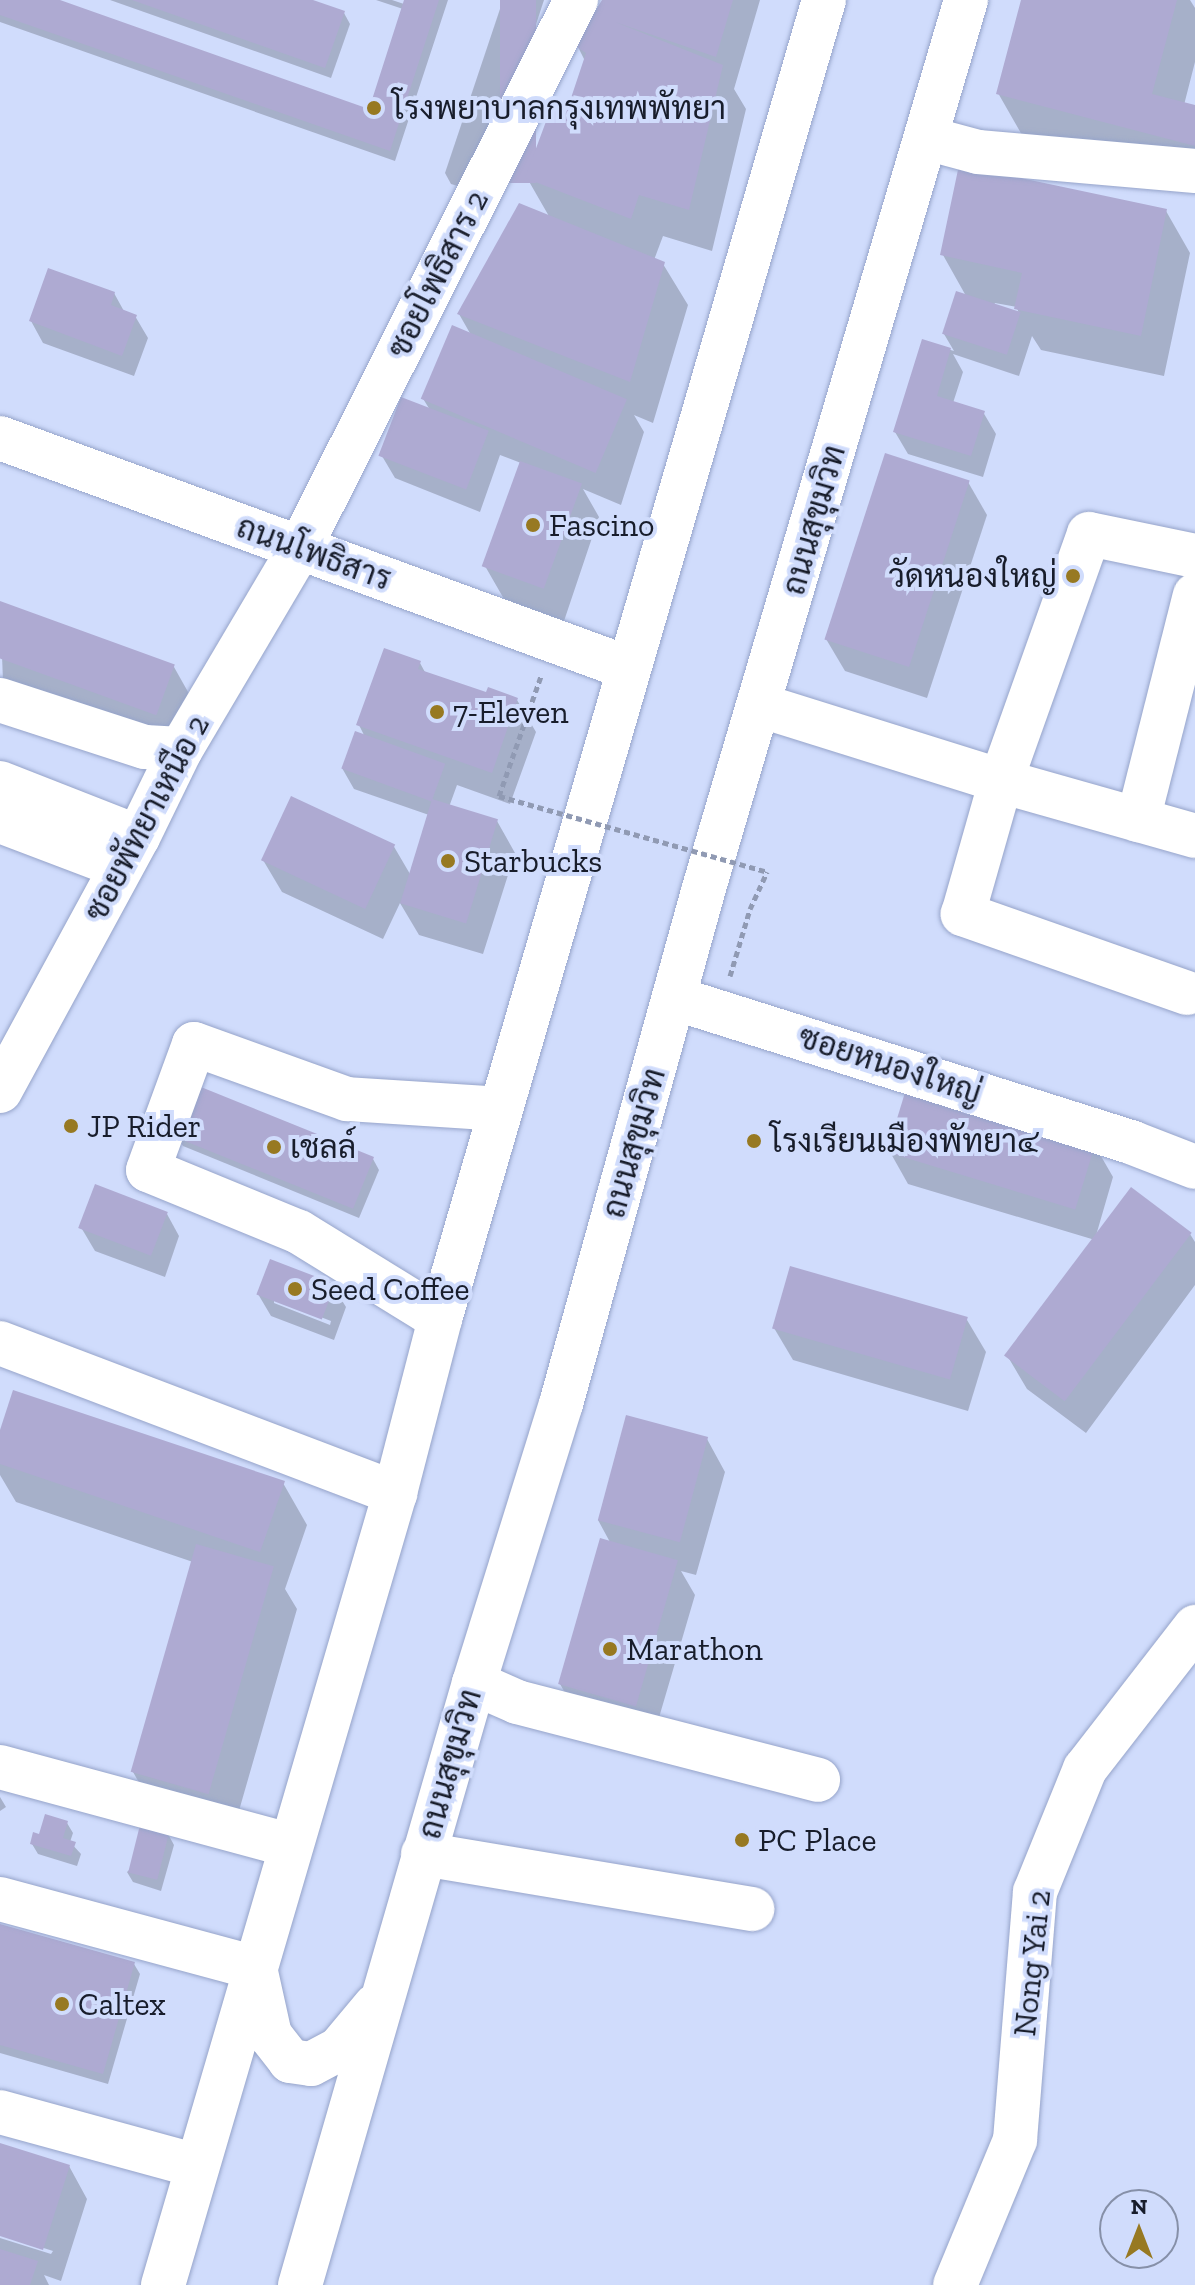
<!DOCTYPE html>
<meta charset="utf-8">
<style>
body{margin:0}
#map{position:relative;width:1195px;height:2285px;overflow:hidden;background:#d0dcfc;font-family:"Zilla Slab",Sarabun,serif}
div>[style]{position:absolute}
.shadow>*{inset:0;background:#0003}
.building>*{inset:0;background:#aeaad2;transform-origin:0 0}
.path>*{height:5px;margin-top:-2.5px;transform-origin:0;background:repeating-linear-gradient(90deg,#909ab3 0 6px,transparent 0 10px)}
.roads{filter:drop-shadow(0 0 2px #96a4ca) drop-shadow(0 0 2px #96a4ca)}
.minor>*{height:44px;margin:-22px;padding:0 22px;transform-origin:22px;border-radius:22px;background:#fff}
.highway>*{height:44px;margin:-22px;padding:0 22px;transform-origin:22px;border-radius:22px;background:#fff}
.path-bridge>*{height:5px;margin-top:-2.5px;transform-origin:0;background:repeating-linear-gradient(90deg,#909ab3 0 6px,transparent 0 10px)}
.dots>*{width:22px;height:22px;translate:-50% -50%;box-sizing:border-box;border:4px solid #d0dcfc;border-radius:50%}
span{translate:-50% -50%;white-space:nowrap;text-align:center;line-height:1.15;-webkit-text-stroke:8px #d0dcfc;paint-order:stroke}
.poi-label{font-size:32px;color:#181d2b}
.left{translate:0 -50%;text-align:left}
.right{translate:-100% -50%;text-align:right}
.street-label{font-size:32px;color:#181d2b}
.north{position:absolute;left:1099px;top:2189px;width:80px;height:80px;box-sizing:border-box;background:#d0dcfc;border:2px solid #8690a8;border-radius:50%;rotate:0deg;font-size:22px;font-weight:700;line-height:32px;text-align:center;color:#181d2b}
.north::after{content:'';display:block;margin:auto;width:28px;height:36px;background:#977922;clip-path:polygon(50% 0,100% 100%,50% 72%,0 100%)}
</style>
<div id="map">
<div class="shadow">
<i style="clip-path:polygon(0 0,54px 0,370px 111px,403px 9px,376px 0,392px 0,413px 7px,414px 3px,404px 0,448px 0,395px 161px,0 22px)"></i>
<i style="clip-path:polygon(110px 0,307px 0,344px 13px,350px 24px,331px 78px)"></i>
<i style="clip-path:polygon(503px 0,544px 0,481px 193px,451px 184px,445px 173px)"></i>
<i style="clip-path:polygon(604px 0,760px 0,734px 89px,746px 109px,712px 251px,663px 236px,654px 260px,663px 264px,688px 305px,653px 423px,634px 415px,644px 432px,621px 505px,583px 489px,599px 517px,564px 621px,504px 599px,485px 566px,521px 463px,500px 455px,480px 512px,395px 478px,382px 456px,430px 410px,422px 397px,471px 335px,459px 314px,550px 218px,527px 178px,567px 116px,585px 61px,577px 45px)"></i>
<i style="clip-path:polygon(1023px 0,1190px 0,1195px 8px,1195px 62px,1184px 105px,1195px 107px,1195px 180px,1022px 135px,998px 93px)"></i>
<i style="clip-path:polygon(evenodd,1166px 211px,1190px 253px,1164px 376px,1041px 350px,1032px 336px,1019px 376px,953px 354px,963px 372px,953px 403px,983px 412px,996px 434px,983px 477px,908px 454px,895px 432px,923px 342px,954px 351px,944px 334px,966px 296px,943px 255px,1166px 211px,995px 303px,1017px 307px,1019px 314px,994px 305px,995px 303px)"></i>
<i style="clip-path:polygon(114px 293px,125px 313px,135px 316px,148px 338px,134px 376px,43px 343px,31px 321px)"></i>
<i style="clip-path:polygon(968px 482px,987px 515px,927px 698px,845px 671px,826px 639px)"></i>
<i style="clip-path:polygon(0 605px,174px 667px,192px 699px,176px 744px,3px 681px)"></i>
<i style="clip-path:polygon(420px 663px,426px 674px,487px 695px,517px 700px,536px 732px,510px 804px,457px 785px,449px 807px,497px 821px,515px 853px,483px 954px,419px 935px,400px 903px,383px 939px,282px 892px,263px 860px,393px 845px,410px 874px,429px 815px,354px 789px,342px 768px,365px 737px,359px 725px)"></i>
<i style="clip-path:polygon(176px 1136px,373px 1159px,379px 1170px,359px 1218px,183px 1146px)"></i>
<i style="clip-path:polygon(1094px 1144px,1113px 1177px,1095px 1239px,1190px 1234px,1195px 1242px,1195px 1285px,1086px 1433px,1027px 1389px,1008px 1357px,1095px 1240px,908px 1184px,890px 1152px)"></i>
<i style="clip-path:polygon(167px 1214px,179px 1236px,165px 1277px,95px 1251px,82px 1229px)"></i>
<i style="clip-path:polygon(evenodd,333px 1286px,346px 1307px,334px 1340px,271px 1316px,258px 1294px,333px 1286px,274px 1299px,331px 1321px,330px 1325px,274px 1303px,274px 1299px)"></i>
<i style="clip-path:polygon(967px 1320px,986px 1352px,968px 1411px,793px 1360px,774px 1328px)"></i>
<i style="clip-path:polygon(0 1437px,283px 1483px,307px 1525px,285px 1589px,297px 1609px,232px 1835px,157px 1814px,133px 1772px,193px 1562px,16px 1502px,0 1475px)"></i>
<i style="clip-path:polygon(707px 1439px,725px 1472px,696px 1575px,681px 1571px,695px 1595px,653px 1738px,579px 1717px,560px 1684px,611px 1544px,598px 1520px)"></i>
<i style="clip-path:polygon(0 1797px,6px 1807px,0 1811px)"></i>
<i style="clip-path:polygon(67px 1823px,73px 1833px,70px 1842px,81px 1854px,77px 1866px,38px 1854px,32px 1844px)"></i>
<i style="clip-path:polygon(168px 1834px,174px 1845px,161px 1891px,133px 1882px,127px 1872px)"></i>
<i style="clip-path:polygon(0 1926px,134px 1964px,140px 1974px,108px 2084px,0 2053px)"></i>
<i style="clip-path:polygon(0 2145px,69px 2166px,87px 2199px,61px 2281px,44px 2275px,49px 2285px,0 2285px,0 2238px,51px 2254px,53px 2251px,0 2234px)"></i>
</div>
<div class="building">
<i style="clip-path:polygon(0 0,60px 0,369px 109px,404px 0,439px 0,390px 151px,0 15px)"></i>
<i style="clip-path:polygon(132px 0,313px 0,345px 11px,325px 68px)"></i>
<i style="left:500px;top:0;width:36px;height:183px"></i>
<i style="clip-path:polygon(602px 0,733px 0,716px 57px,615px 22px,723px 65px,689px 210px,639px 195px,631px 219px,525px 178px,551px 108px,566px 113px,586px 53px,574px 45px)"></i>
<i style="clip-path:polygon(1021px 0,1177px 0,1152px 94px,1195px 105px,1195px 146px,996px 94px)"></i>
<i style="clip-path:polygon(959px 165px,1167px 209px,1141px 336px,1014px 309px,1022px 273px,940px 255px)"></i>
<i style="clip-path:polygon(519px 203px,665px 262px,630px 382px,457px 314px)"></i>
<i style="clip-path:polygon(48px 268px,115px 292px,111px 305px,137px 315px,122px 356px,29px 321px)"></i>
<i style="left:956px;top:291px;width:68px;height:45px;rotate:18deg"></i>
<i style="left:452px;top:325px;width:190px;height:80px;rotate:23deg"></i>
<i style="clip-path:polygon(922px 339px,951px 348px,937px 396px,985px 411px,971px 456px,893px 432px)"></i>
<i style="left:401px;top:397px;width:94px;height:63px;rotate:21deg"></i>
<i style="left:885px;top:453px;width:89px;height:196px;rotate:18deg"></i>
<i style="left:520px;top:461px;width:66px;height:112px;rotate:20deg"></i>
<i style="left:0;top:601px;width:186px;height:54px;rotate:20deg"></i>
<i style="clip-path:polygon(384px 648px,421px 661px,418px 669px,486px 692px,488px 687px,518px 698px,492px 773px,356px 725px)"></i>
<i style="left:355px;top:731px;width:96px;height:40px;rotate:20deg"></i>
<i style="left:291px;top:796px;width:115px;height:71px;rotate:25deg"></i>
<i style="left:432px;top:799px;width:69px;height:109px;rotate:17deg"></i>
<i style="left:196px;top:1085px;width:192px;height:56px;rotate:22deg"></i>
<i style="left:907px;top:1086px;width:197px;height:69px;rotate:17deg"></i>
<i style="left:95px;top:1184px;width:78px;height:47px;rotate:21deg"></i>
<i style="left:1131px;top:1187px;width:76px;height:211px;rotate:37deg"></i>
<i style="left:270px;top:1259px;width:70px;height:38px;rotate:21deg"></i>
<i style="left:790px;top:1266px;width:185px;height:65px;rotate:16deg"></i>
<i style="clip-path:polygon(13px 1390px,285px 1481px,260px 1552px,0 1464px,0 1430px)"></i>
<i style="left:626px;top:1415px;width:85px;height:109px;rotate:15deg"></i>
<i style="left:600px;top:1538px;width:81px;height:152px;rotate:16deg"></i>
<i style="left:196px;top:1544px;width:81px;height:237px;rotate:16deg"></i>
<i style="clip-path:polygon(45px 1814px,68px 1821px,63px 1838px,76px 1842px,71px 1856px,30px 1844px,33px 1832px,39px 1834px)"></i>
<i style="left:140px;top:1825px;width:30px;height:49px;rotate:14deg"></i>
<i style="clip-path:polygon(0 1924px,135px 1962px,103px 2074px,0 2045px)"></i>
<i style="clip-path:polygon(0 2143px,70px 2165px,43px 2250px,0 2236px)"></i>
<i style="clip-path:polygon(0 2249px,38px 2261px,30px 2285px,0 2285px)"></i>
</div>
<div class="path">
<i style="left:499px;top:796px;width:127px;rotate:-70.7deg"></i>
<i style="left:730px;top:976px;width:70px;rotate:-73.4deg"></i>
<i style="left:750px;top:909px;width:41px;rotate:-65.3deg"></i>
</div>
<div class="roads">
<div class="minor">
<i style="left:926px;top:138px;width:54px;rotate:15.1deg"></i>
<i style="left:978px;top:152px;width:218px;rotate:5deg"></i>
<i style="left:0;top:438px;width:669px;rotate:20.11deg"></i>
<i style="left:0;top:700px;width:152px;rotate:18deg"></i>
<i style="left:145px;top:747px;width:36px;rotate:3deg"></i>
<i style="left:759px;top:705px;width:254px;rotate:17.4deg"></i>
<i style="left:1001px;top:781px;width:202px;rotate:15.8deg"></i>
<i style="left:0;top:783px;width:148px;rotate:21.4deg"></i>
<i style="left:1138px;top:820px;width:232px;rotate:-75.8deg"></i>
<i style="left:0;top:821px;width:129px;rotate:20.8deg"></i>
<i style="left:1187px;top:993px;width:238px;rotate:-160.6deg"></i>
<i style="left:963px;top:914px;width:138px;rotate:-74.1deg"></i>
<i style="left:1001px;top:781px;width:262px;rotate:-70.4deg"></i>
<i style="left:1089px;top:534px;width:108px;rotate:11.7deg"></i>
<i style="left:674px;top:998px;width:481px;rotate:17.5deg"></i>
<i style="left:1133px;top:1143px;width:66px;rotate:21.2deg"></i>
<i style="left:0;top:1091px;width:289px;rotate:-61.5deg"></i>
<i style="left:138px;top:837px;width:98px;rotate:-64deg"></i>
<i style="left:181px;top:749px;width:234px;rotate:-59.4deg"></i>
<i style="left:300px;top:548px;width:614px;rotate:-63.27deg"></i>
<i style="left:440px;top:1319px;width:166px;rotate:-148.3deg"></i>
<i style="left:299px;top:1232px;width:163px;rotate:-157.7deg"></i>
<i style="left:148px;top:1170px;width:134px;rotate:-69.9deg"></i>
<i style="left:194px;top:1044px;width:163px;rotate:19.8deg"></i>
<i style="left:347px;top:1099px;width:153px;rotate:3.7deg"></i>
<i style="left:0;top:1343px;width:423px;rotate:20.8deg"></i>
<i style="left:474px;top:1683px;width:47px;rotate:23.8deg"></i>
<i style="left:517px;top:1702px;width:311px;rotate:14.5deg"></i>
<i style="left:0;top:1767px;width:300px;rotate:15.1deg"></i>
<i style="left:423px;top:1854px;width:334px;rotate:9.5deg"></i>
<i style="left:0;top:1899px;width:264px;rotate:15.1deg"></i>
<i style="left:0;top:2112px;width:204px;rotate:15.3deg"></i>
<i style="left:955px;top:2285px;width:157px;rotate:-67.5deg"></i>
<i style="left:1015px;top:2140px;width:249px;rotate:-85.4deg"></i>
<i style="left:1035px;top:1892px;width:133px;rotate:-67.9deg"></i>
<i style="left:1085px;top:1769px;width:180px;rotate:-52.2deg"></i>
</div>
<div class="highway">
<i style="left:256px;top:1972px;width:65px;rotate:77.5deg"></i>
<i style="left:270px;top:2035px;width:33px;rotate:52deg"></i>
<i style="left:290px;top:2061px;width:21px;rotate:8deg"></i>
<i style="left:311px;top:2064px;width:32px;rotate:-28deg"></i>
<i style="left:339px;top:2049px;width:56px;rotate:-50.1deg"></i>
<i style="left:163px;top:2285px;width:825px;rotate:-73.67deg"></i>
<i style="left:395px;top:1493px;width:180px;rotate:-75.5deg"></i>
<i style="left:440px;top:1319px;width:1374px;rotate:-73.77deg"></i>
<i style="left:300px;top:2285px;width:627px;rotate:-73.88deg"></i>
<i style="left:474px;top:1683px;width:292px;rotate:-72.7deg"></i>
<i style="left:561px;top:1404px;width:535px;rotate:-74.51deg"></i>
<i style="left:704px;top:888px;width:926px;rotate:-73.56deg"></i>
</div>
</div>
<div class="path-bridge">
<i style="left:499px;top:796px;width:279px;rotate:15.8deg"></i>
</div>
<div class="dots">
<i style="left:374px;top:108px;background:#977922"></i>
<i style="left:533px;top:525px;background:#977922"></i>
<i style="left:1073px;top:576px;background:#977922"></i>
<i style="left:437px;top:712px;background:#977922"></i>
<i style="left:448px;top:861px;background:#977922"></i>
<i style="left:71px;top:1126px;background:#977922"></i>
<i style="left:754px;top:1141px;background:#977922"></i>
<i style="left:274px;top:1147px;background:#977922"></i>
<i style="left:295px;top:1289px;background:#977922"></i>
<i style="left:610px;top:1649px;background:#977922"></i>
<i style="left:742px;top:1840px;background:#977922"></i>
<i style="left:62px;top:2004px;background:#977922"></i>
</div>
<div class="poi-label">
<span class="left" style="left:392px;top:108px">โรงพยาบาลกรุงเทพพัทยา</span>
<span class="left" style="left:549px;top:525px">Fascino</span>
<span class="right" style="left:1057px;top:576px">วัดหนองใหญ่</span>
<span class="left" style="left:453px;top:712px">7-Eleven</span>
<span class="left" style="left:464px;top:861px">Starbucks</span>
<span class="left" style="left:87px;top:1126px">JP Rider</span>
<span class="left" style="left:770px;top:1141px">โรงเรียนเมืองพัทยา๔</span>
<span class="left" style="left:290px;top:1147px">เชลล์</span>
<span class="left" style="left:311px;top:1289px">Seed Coffee</span>
<span class="left" style="left:626px;top:1649px">Marathon</span>
<span class="left" style="left:758px;top:1840px">PC Place</span>
<span class="left" style="left:78px;top:2004px">Caltex</span>
</div>
<div class="street-label">
<span style="left:438px;top:274px;rotate:-63deg">ซอยโพธิสาร 2</span>
<span style="left:814px;top:520px;rotate:-74deg">ถนนสุขุมวิท</span>
<span style="left:314px;top:553px;rotate:20deg">ถนนโพธิสาร</span>
<span style="left:147px;top:818px;rotate:-62deg">ซอยพัทยาเหนือ 2</span>
<span style="left:890px;top:1065px;rotate:18deg">ซอยหนองใหญ่</span>
<span style="left:634px;top:1143px;rotate:-74deg">ถนนสุขุมวิท</span>
<span style="left:450px;top:1764px;rotate:-74deg">ถนนสุขุมวิท</span>
<span style="left:1032px;top:1963px;rotate:-84deg">Nong Yai 2</span>
</div>
<div class="north">N</div>
</div>
